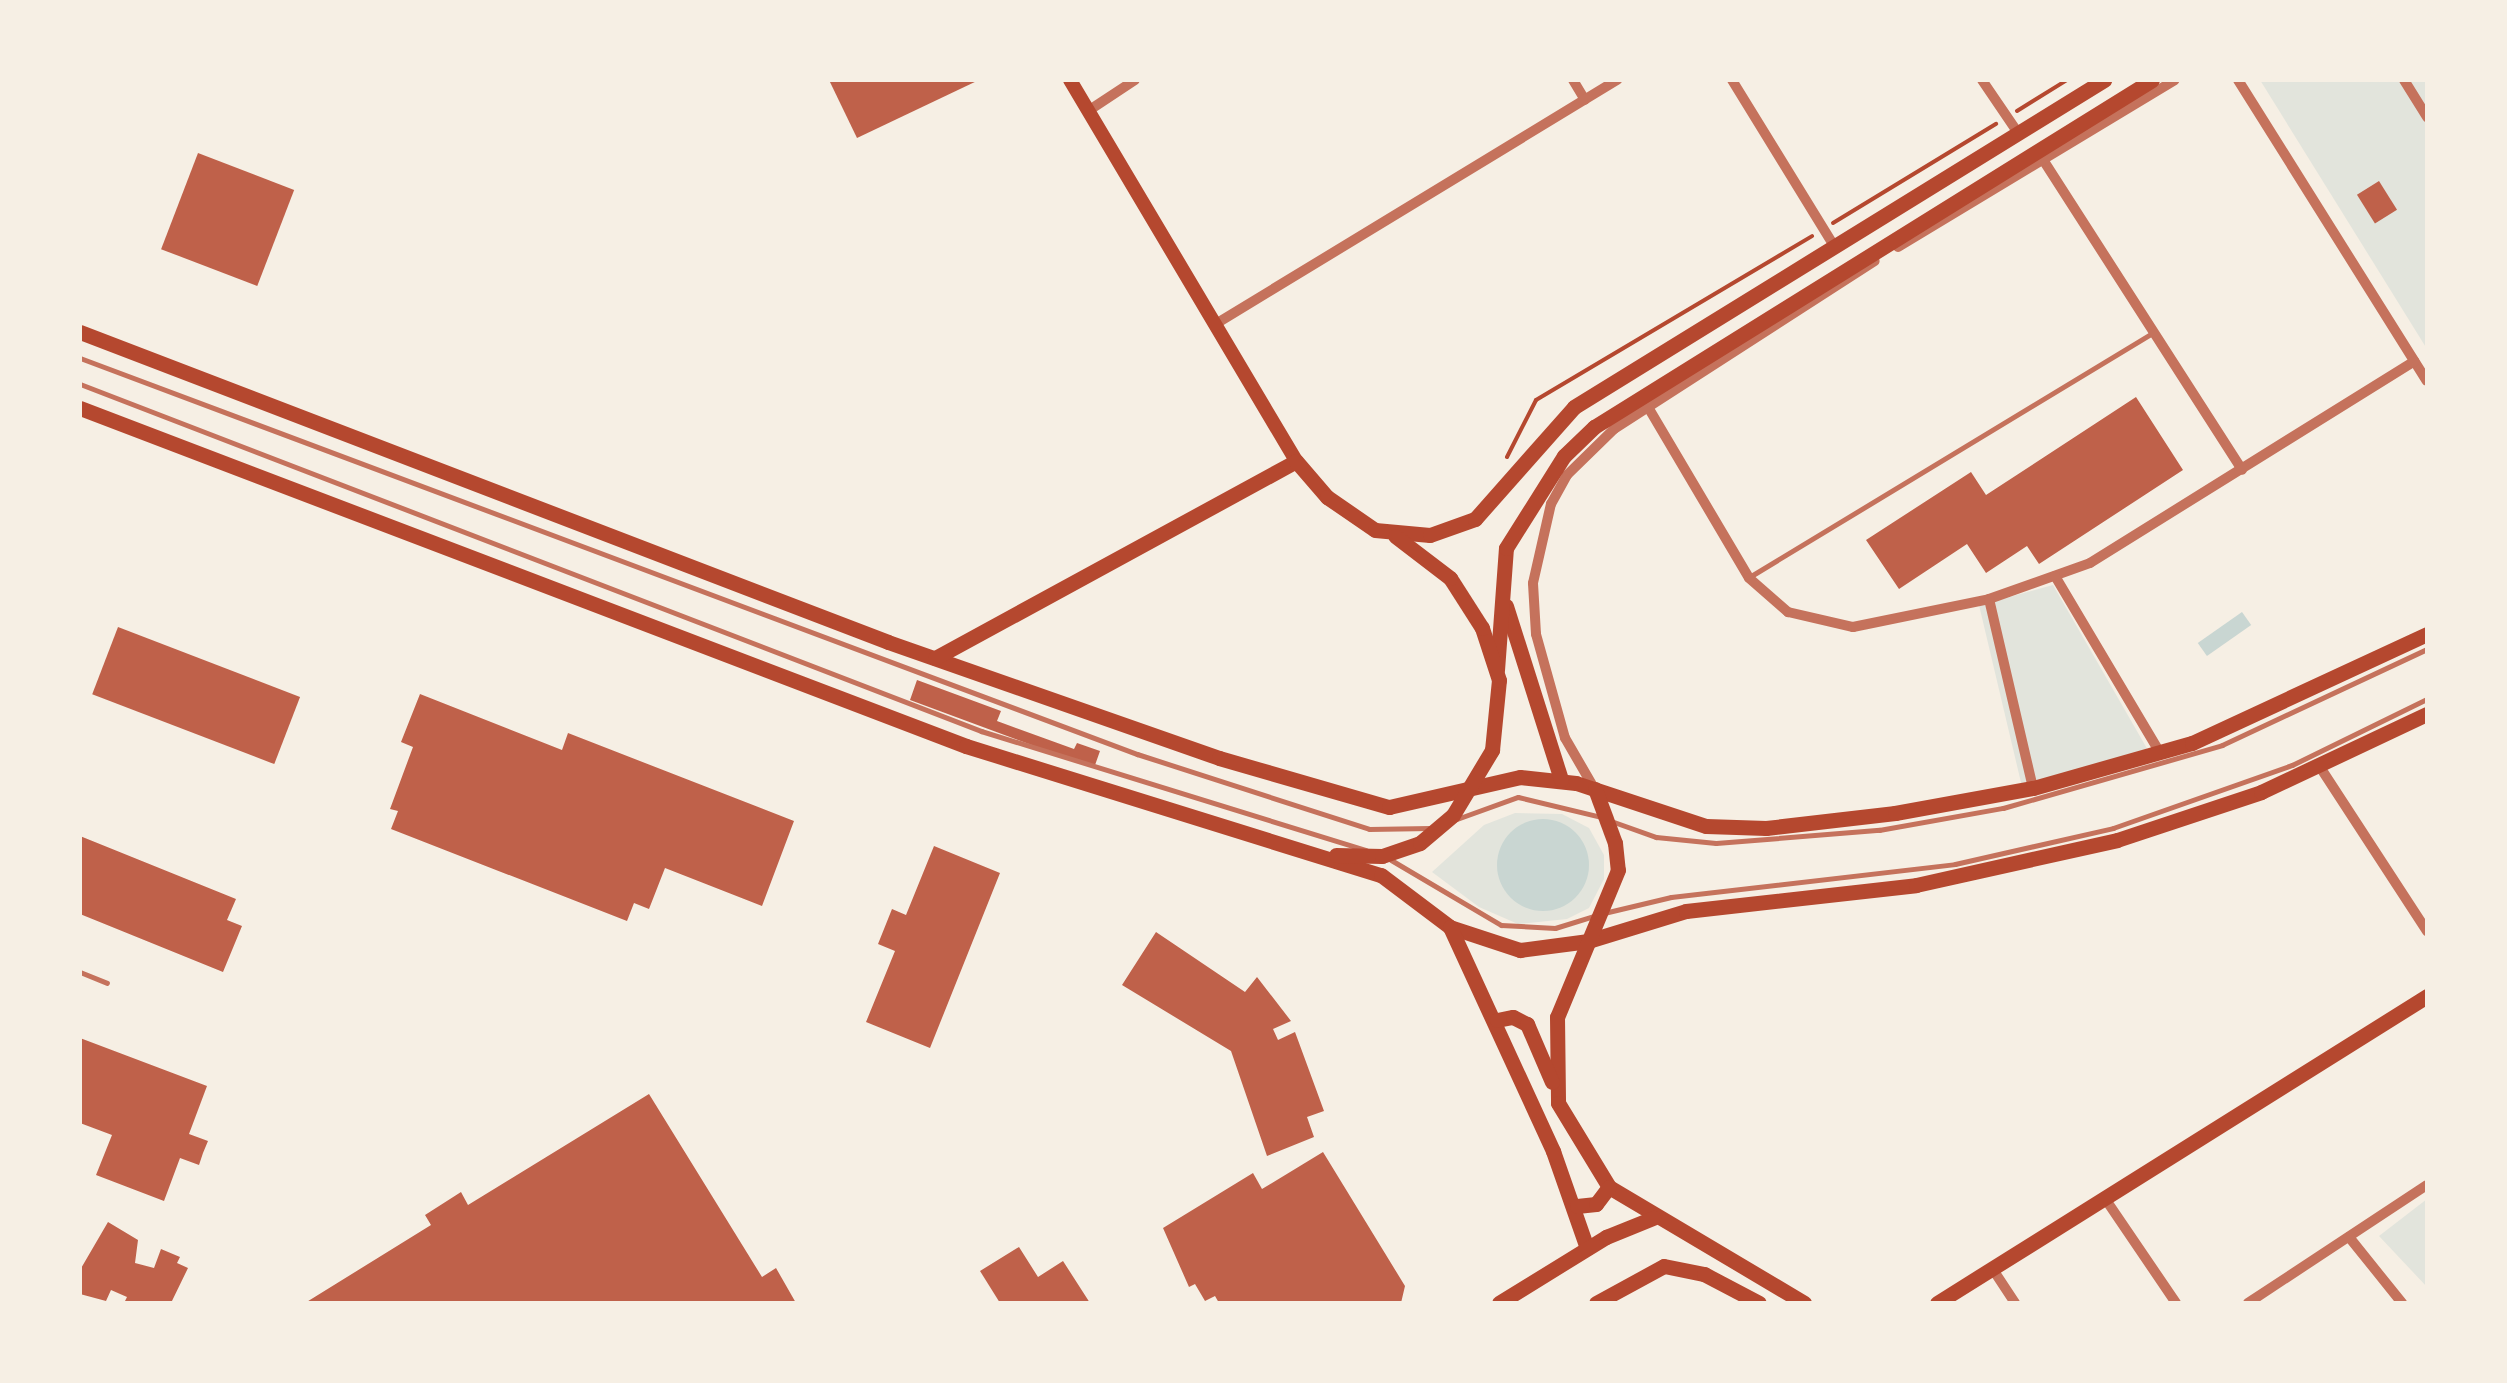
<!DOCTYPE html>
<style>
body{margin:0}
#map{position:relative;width:2507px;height:1383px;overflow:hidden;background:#f6efe4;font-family:"Work Sans",sans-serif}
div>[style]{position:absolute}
.green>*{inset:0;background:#e2e4dc}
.water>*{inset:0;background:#c9d6d2;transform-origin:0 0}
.round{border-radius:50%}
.building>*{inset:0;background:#bf614a;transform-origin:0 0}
.path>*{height:4px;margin:-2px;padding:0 2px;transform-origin:2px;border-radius:2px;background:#b5482f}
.service>*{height:5px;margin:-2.5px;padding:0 2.5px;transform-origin:2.5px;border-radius:2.5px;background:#c5725c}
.minor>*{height:10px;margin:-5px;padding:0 5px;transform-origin:5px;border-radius:5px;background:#c5725c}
.secondary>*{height:14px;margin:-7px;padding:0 7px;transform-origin:7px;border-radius:7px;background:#b5482f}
.primary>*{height:15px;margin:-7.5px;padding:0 7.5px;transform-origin:7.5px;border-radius:7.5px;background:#b5482f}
span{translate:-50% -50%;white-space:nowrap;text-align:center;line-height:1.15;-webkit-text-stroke:9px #f6efe4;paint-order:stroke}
.frame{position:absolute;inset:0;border:82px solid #f6efe4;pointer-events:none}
</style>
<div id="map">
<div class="green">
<i style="clip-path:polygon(2260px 80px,2427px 80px,2427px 349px)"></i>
<i style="clip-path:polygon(2053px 585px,2149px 752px,2023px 791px,1979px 605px)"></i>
<i style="clip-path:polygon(1515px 813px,1562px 814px,1589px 828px,1604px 855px,1604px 879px,1589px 908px,1567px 919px,1518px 924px,1479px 907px,1432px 872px,1484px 825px)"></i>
<i style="clip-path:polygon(2427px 1199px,2427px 1287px,2379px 1236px)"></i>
</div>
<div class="water">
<i style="left:2242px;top:612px;width:16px;height:54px;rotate:55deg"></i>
<i class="round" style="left:1497px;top:819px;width:92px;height:92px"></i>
</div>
<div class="building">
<i style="clip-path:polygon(829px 80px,979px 80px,857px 138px)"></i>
<i style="left:198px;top:153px;width:103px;height:103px;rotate:21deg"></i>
<i style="left:2379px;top:181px;width:34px;height:26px;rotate:58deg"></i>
<i style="clip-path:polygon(2136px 397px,2183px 470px,2039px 564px,2027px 546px,1986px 573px,1967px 544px,1899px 589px,1866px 540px,1971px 472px,1986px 495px)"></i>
<i style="left:118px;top:627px;width:195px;height:72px;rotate:21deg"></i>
<i style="clip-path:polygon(917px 680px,1001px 711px,997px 721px,1074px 749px,1077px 743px,1100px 751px,1094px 768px,910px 700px)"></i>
<i style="clip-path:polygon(420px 694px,562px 750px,568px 733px,794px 821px,762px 906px,665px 868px,649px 909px,634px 903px,627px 921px,391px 829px,398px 811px,390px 809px,413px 747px,401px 742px)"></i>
<i style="clip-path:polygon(80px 836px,236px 899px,227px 920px,242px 926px,223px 972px,80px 914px)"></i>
<i style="clip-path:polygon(934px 846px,1000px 873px,930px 1048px,866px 1022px,895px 951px,878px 944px,892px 909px,906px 915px)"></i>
<i style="clip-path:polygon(1156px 932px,1245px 992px,1257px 977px,1291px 1021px,1273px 1029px,1278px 1040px,1295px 1032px,1324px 1111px,1307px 1117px,1314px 1137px,1267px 1156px,1231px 1051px,1122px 985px)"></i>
<i style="clip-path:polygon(80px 1038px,207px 1086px,189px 1134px,208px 1141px,203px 1153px,199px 1165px,180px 1158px,164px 1201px,96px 1175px,112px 1135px,80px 1123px)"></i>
<i style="clip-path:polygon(649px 1094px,762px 1277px,776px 1268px,796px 1303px,305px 1303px,431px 1225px,425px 1215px,461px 1192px,468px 1205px)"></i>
<i style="clip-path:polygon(1323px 1152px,1405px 1286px,1401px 1303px,1219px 1303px,1215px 1296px,1205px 1301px,1195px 1284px,1189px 1287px,1163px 1228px,1253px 1173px,1262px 1189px)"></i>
<i style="clip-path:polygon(108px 1222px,138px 1240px,135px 1263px,154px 1268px,161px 1249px,180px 1257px,177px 1263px,188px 1268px,171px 1303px,124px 1303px,127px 1297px,111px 1290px,106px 1301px,80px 1294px,80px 1270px)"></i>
<i style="clip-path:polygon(1019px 1247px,1038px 1277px,1063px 1261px,1090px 1303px,1000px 1303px,980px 1271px)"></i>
</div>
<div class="path">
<i style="left:2017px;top:111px;width:59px;rotate:-31.8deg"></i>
<i style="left:1833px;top:223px;width:191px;rotate:-31.3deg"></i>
<i style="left:1507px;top:457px;width:64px;rotate:-63deg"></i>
<i style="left:1536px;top:400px;width:321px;rotate:-30.7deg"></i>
</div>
<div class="service">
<i style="left:80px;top:358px;width:1129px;rotate:20.54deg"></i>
<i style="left:1137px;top:754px;width:244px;rotate:17.9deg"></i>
<i style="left:1369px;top:829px;width:61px;rotate:-0.9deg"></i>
<i style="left:80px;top:384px;width:966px;rotate:21.06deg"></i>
<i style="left:981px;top:731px;width:403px;rotate:17.2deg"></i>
<i style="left:1751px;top:576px;width:469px;rotate:-31.2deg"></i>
<i style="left:1454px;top:820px;width:68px;rotate:-19.8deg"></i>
<i style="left:1518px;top:797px;width:85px;rotate:13.5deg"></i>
<i style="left:1611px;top:821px;width:48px;rotate:19.6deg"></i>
<i style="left:1656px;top:837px;width:60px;rotate:5.7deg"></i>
<i style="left:1716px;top:843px;width:164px;rotate:-4.6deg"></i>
<i style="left:1879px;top:830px;width:126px;rotate:-10.1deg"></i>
<i style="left:2003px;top:808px;width:228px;rotate:-16deg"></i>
<i style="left:2222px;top:745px;width:226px;rotate:-25.1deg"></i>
<i style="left:1391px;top:860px;width:128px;rotate:30.6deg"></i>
<i style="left:1501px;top:925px;width:54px;rotate:3.2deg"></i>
<i style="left:1555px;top:928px;width:41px;rotate:-17.1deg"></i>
<i style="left:1604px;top:913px;width:69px;rotate:-13.4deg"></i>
<i style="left:1671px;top:897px;width:286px;rotate:-6.6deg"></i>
<i style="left:1955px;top:864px;width:162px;rotate:-12.8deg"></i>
<i style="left:2113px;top:828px;width:190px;rotate:-19.4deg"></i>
<i style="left:2292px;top:765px;width:150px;rotate:-26.1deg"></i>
<i style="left:80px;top:972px;width:29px;rotate:22deg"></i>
</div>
<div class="minor">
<i style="left:1573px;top:80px;width:23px;rotate:59deg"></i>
<i style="left:1732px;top:80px;width:195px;rotate:58.4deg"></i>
<i style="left:1982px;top:80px;width:64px;rotate:55.8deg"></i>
<i style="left:2238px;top:80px;width:355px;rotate:57.9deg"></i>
<i style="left:2404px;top:80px;width:44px;rotate:58.1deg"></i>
<i style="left:1088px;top:111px;width:56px;rotate:-33.4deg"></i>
<i style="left:2040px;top:155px;width:374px;rotate:57.3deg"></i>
<i style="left:1898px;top:247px;width:323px;rotate:-31.1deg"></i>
<i style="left:1214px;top:325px;width:472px;rotate:-31.3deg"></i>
<i style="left:1645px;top:402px;width:204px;rotate:59.4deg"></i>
<i style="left:1749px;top:578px;width:52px;rotate:41.1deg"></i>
<i style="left:1788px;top:612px;width:67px;rotate:13deg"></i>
<i style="left:1853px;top:627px;width:139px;rotate:-11.6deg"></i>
<i style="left:1989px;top:599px;width:107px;rotate:-19.6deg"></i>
<i style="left:2090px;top:563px;width:382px;rotate:-31.9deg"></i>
<i style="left:2055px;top:576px;width:206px;rotate:59.3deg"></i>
<i style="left:1989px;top:599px;width:194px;rotate:76.9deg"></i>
<i style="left:2320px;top:767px;width:196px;rotate:56.9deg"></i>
<i style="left:1594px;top:788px;width:58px;rotate:-120.1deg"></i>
<i style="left:1565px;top:738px;width:108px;rotate:-105.6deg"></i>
<i style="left:1536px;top:634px;width:51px;rotate:-93.4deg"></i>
<i style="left:1533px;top:583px;width:81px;rotate:-77.2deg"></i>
<i style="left:1551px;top:504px;width:33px;rotate:-61deg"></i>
<i style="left:1567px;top:475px;width:66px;rotate:-44.4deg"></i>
<i style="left:1614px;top:429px;width:310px;rotate:-32.8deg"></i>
<i style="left:2104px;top:1197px;width:128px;rotate:55.8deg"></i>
<i style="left:2349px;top:1237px;width:85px;rotate:51.2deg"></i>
<i style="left:1992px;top:1268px;width:42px;rotate:56.7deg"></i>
<i style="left:2248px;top:1303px;width:214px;rotate:-33.4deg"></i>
</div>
<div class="secondary">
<i style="left:1070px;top:80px;width:443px;rotate:59.3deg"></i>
</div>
<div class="primary">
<i style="left:80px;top:332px;width:865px;rotate:20.99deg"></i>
<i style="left:888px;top:642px;width:351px;rotate:19.3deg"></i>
<i style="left:1219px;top:758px;width:177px;rotate:16.1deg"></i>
<i style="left:1389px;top:807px;width:134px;rotate:-12.9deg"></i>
<i style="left:1520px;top:777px;width:56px;rotate:6.1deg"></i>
<i style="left:1576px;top:783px;width:137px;rotate:18.3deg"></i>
<i style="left:1706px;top:826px;width:60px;rotate:1.9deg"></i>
<i style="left:1766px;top:828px;width:130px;rotate:-6.6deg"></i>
<i style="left:1895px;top:813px;width:140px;rotate:-10.3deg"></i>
<i style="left:2033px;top:788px;width:165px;rotate:-15.8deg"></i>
<i style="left:2192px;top:743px;width:259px;rotate:-24.9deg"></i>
<i style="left:80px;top:408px;width:948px;rotate:20.88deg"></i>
<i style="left:966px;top:746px;width:435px;rotate:17.3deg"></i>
<i style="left:1381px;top:875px;width:86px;rotate:37deg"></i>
<i style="left:1450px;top:927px;width:74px;rotate:18.2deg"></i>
<i style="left:1520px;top:950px;width:69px;rotate:-7.5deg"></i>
<i style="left:1588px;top:941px;width:102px;rotate:-17deg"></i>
<i style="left:1686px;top:911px;width:231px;rotate:-6.4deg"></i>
<i style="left:1916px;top:885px;width:206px;rotate:-12.6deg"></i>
<i style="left:2117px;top:840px;width:152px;rotate:-18.4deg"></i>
<i style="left:2261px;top:792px;width:183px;rotate:-25.2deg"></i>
<i style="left:1506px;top:606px;width:182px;rotate:72.4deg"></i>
<i style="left:935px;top:658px;width:411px;rotate:-28.6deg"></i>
<i style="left:1296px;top:461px;width:48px;rotate:49.3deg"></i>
<i style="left:1327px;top:497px;width:58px;rotate:34.5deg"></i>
<i style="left:1375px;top:530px;width:55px;rotate:5.2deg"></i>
<i style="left:1430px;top:535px;width:48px;rotate:-19.6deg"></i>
<i style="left:1475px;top:519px;width:149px;rotate:-48.5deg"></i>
<i style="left:1574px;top:407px;width:623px;rotate:-31.67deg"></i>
<i style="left:1497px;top:670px;width:122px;rotate:-85.8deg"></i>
<i style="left:1506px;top:548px;width:109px;rotate:-57.8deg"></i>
<i style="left:1564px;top:456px;width:42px;rotate:-44deg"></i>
<i style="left:1594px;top:427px;width:657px;rotate:-31.88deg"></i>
<i style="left:1595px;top:789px;width:58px;rotate:69.7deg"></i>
<i style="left:1615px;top:843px;width:27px;rotate:84deg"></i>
<i style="left:1618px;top:870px;width:159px;rotate:112.5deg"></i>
<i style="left:1557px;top:1017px;width:86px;rotate:89.3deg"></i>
<i style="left:1558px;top:1103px;width:98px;rotate:58.7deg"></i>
<i style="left:1609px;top:1187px;width:227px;rotate:30.7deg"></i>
<i style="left:1336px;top:855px;width:46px;rotate:1.2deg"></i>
<i style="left:1382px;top:856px;width:40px;rotate:-18.9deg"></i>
<i style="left:1420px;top:843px;width:43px;rotate:-40.3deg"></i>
<i style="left:1453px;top:815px;width:76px;rotate:-59deg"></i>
<i style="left:1492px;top:750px;width:70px;rotate:-84.3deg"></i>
<i style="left:1499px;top:680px;width:55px;rotate:-108.1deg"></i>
<i style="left:1482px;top:628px;width:59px;rotate:-122.6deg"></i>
<i style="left:1450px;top:578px;width:69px;rotate:-142.6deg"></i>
<i style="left:1450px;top:927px;width:247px;rotate:65.3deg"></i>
<i style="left:1553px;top:1151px;width:103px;rotate:70.7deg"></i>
<i style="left:1497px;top:1020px;width:16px;rotate:-11deg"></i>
<i style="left:1513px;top:1017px;width:16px;rotate:27deg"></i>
<i style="left:1527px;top:1024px;width:63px;rotate:66.7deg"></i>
<i style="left:1577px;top:1206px;width:19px;rotate:-6deg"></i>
<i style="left:1596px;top:1204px;width:21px;rotate:-53deg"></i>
<i style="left:1499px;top:1303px;width:126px;rotate:-31.7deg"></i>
<i style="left:1606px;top:1237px;width:51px;rotate:-22deg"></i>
<i style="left:1596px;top:1303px;width:77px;rotate:-28.6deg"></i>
<i style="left:1664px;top:1266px;width:41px;rotate:11.3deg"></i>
<i style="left:1704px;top:1274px;width:62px;rotate:27.8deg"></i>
<i style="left:1937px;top:1303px;width:578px;rotate:-32.07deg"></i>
</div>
<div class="frame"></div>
</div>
